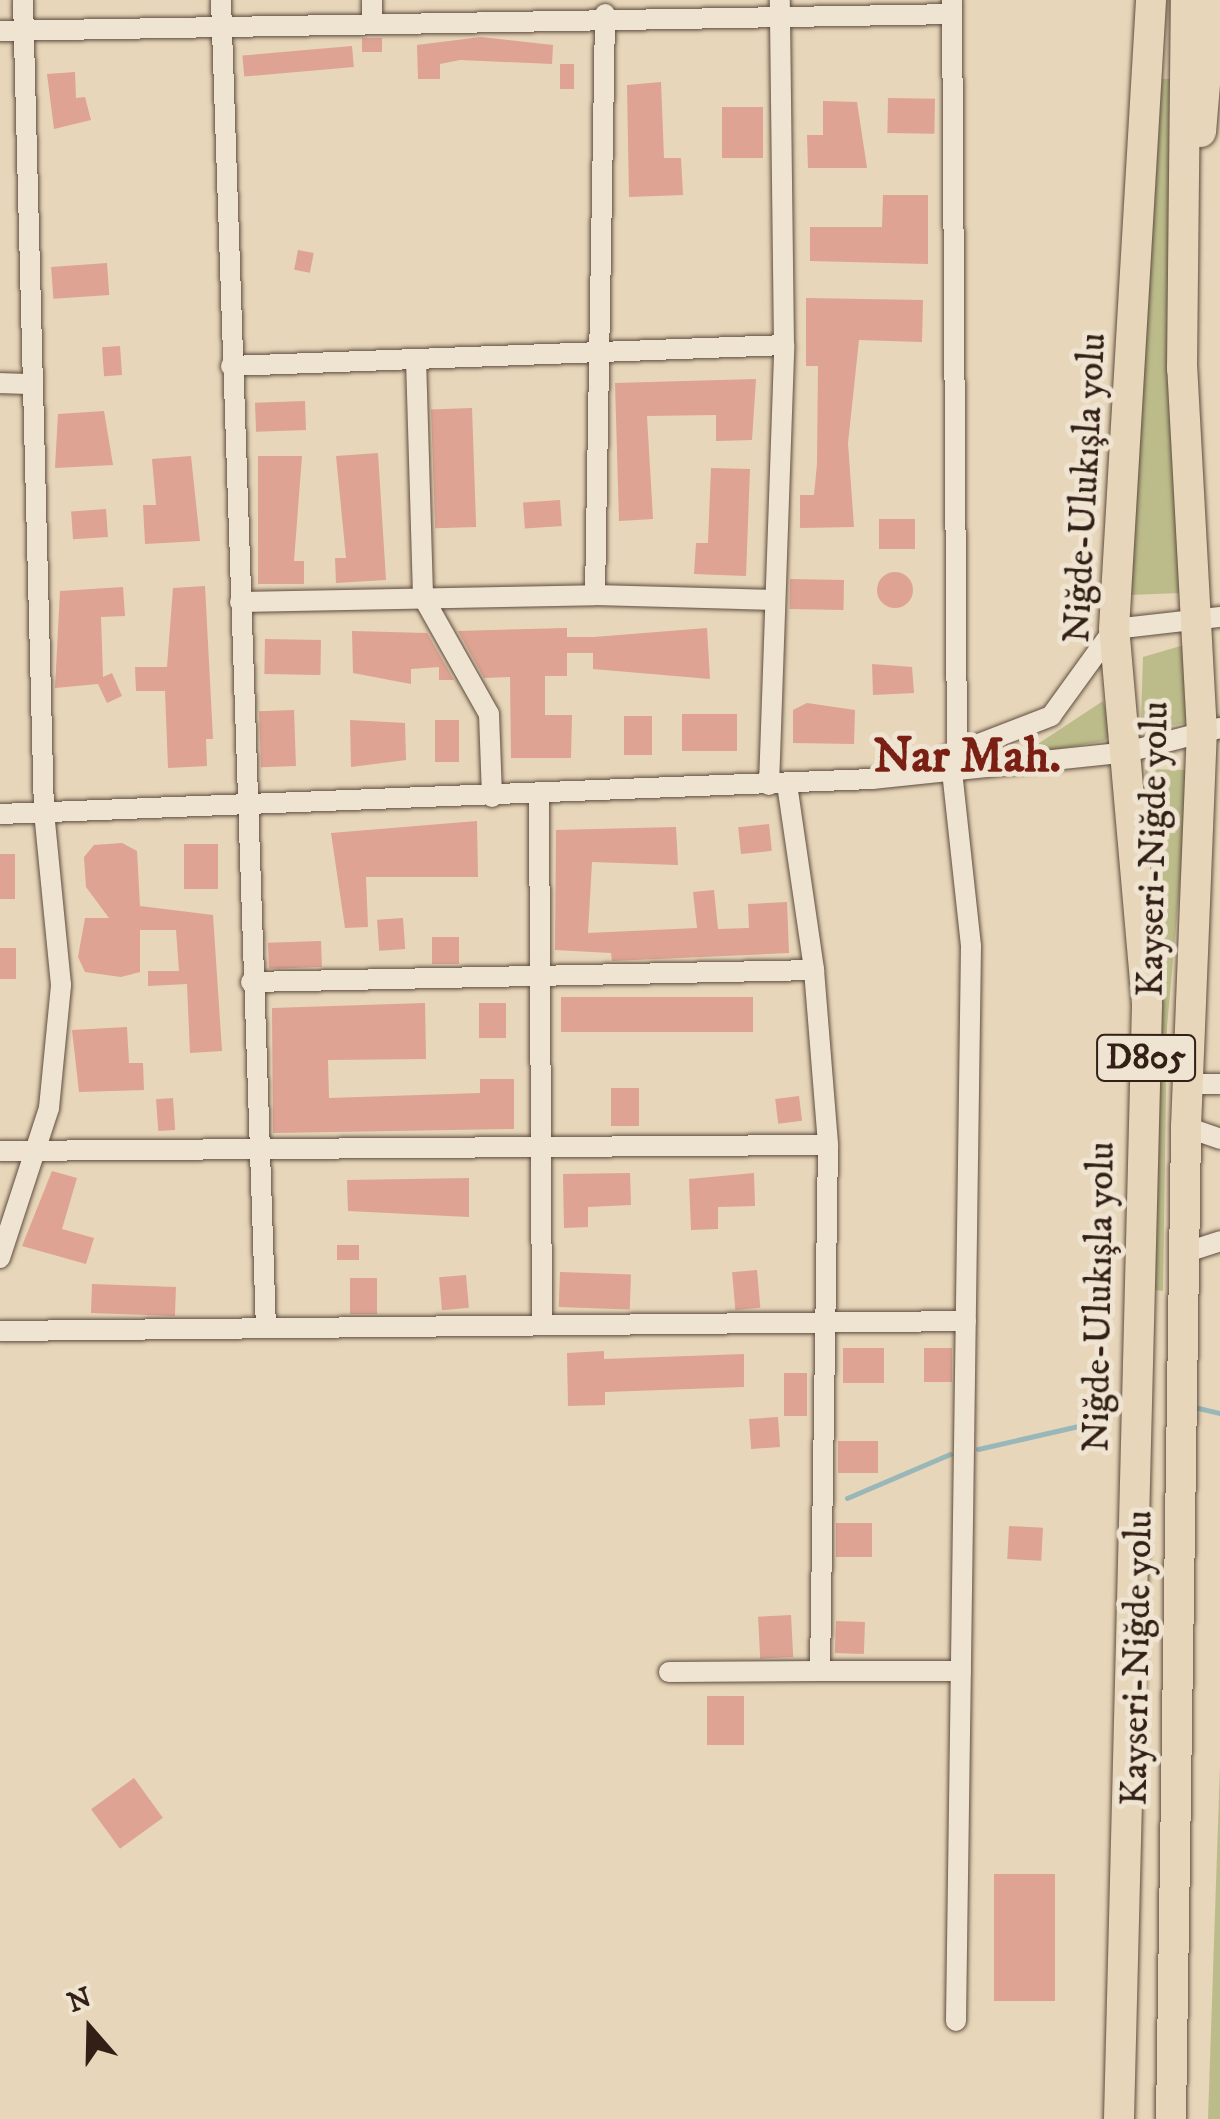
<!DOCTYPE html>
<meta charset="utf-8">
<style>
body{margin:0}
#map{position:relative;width:1220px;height:2119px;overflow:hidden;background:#e7d6b9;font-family:"IM FELL DW Pica",serif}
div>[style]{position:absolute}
.green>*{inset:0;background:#bcbc8b}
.stream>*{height:5px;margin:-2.5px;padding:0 2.5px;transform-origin:2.5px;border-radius:2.5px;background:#99b7b8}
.building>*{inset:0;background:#dea393;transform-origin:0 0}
.round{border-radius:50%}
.roads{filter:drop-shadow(0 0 2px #5f4d3f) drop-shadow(0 0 2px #5f4d3f)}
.minor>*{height:20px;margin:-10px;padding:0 10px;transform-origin:10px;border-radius:10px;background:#efe4d2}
.highway>*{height:30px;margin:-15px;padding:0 15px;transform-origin:15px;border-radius:15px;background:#e7d6b9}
span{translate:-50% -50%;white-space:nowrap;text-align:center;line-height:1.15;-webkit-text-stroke:10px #efe4d2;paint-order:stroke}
.shield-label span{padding:2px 8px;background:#efe4d2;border:2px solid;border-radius:8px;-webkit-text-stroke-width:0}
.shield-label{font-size:35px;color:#321f16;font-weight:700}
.street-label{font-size:38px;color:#321f16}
.district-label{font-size:48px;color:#7a1f14;font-weight:700}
.north{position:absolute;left:40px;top:1979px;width:100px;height:100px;-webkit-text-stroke:8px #efe4d2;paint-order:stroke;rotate:340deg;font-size:28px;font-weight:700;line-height:40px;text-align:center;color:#321f16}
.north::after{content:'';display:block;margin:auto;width:35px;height:45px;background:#321f16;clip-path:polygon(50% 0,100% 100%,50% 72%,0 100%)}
</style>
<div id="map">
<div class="green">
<i style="clip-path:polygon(1162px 79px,1174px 79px,1180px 593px,1130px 595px)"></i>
<i style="clip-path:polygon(1184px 645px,1190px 711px,1185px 723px,1150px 730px,1141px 720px,1143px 657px)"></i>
<i style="clip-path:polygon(1103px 701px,1113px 734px,1104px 741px,1021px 755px)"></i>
<i style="clip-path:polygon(1145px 769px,1190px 770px,1167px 1027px,1163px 1291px,1155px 1290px,1161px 1027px)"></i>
<i style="clip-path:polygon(1220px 1765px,1220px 2119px,1208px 2119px)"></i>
</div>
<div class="stream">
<i style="left:1198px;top:1408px;width:23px;rotate:13deg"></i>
<i style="left:978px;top:1449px;width:121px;rotate:-12.9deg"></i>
<i style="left:847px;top:1498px;width:112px;rotate:-23.1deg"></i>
</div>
<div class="building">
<i style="clip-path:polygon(481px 37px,553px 45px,552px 64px,460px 60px,440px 64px,440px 79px,418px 79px,417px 45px)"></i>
<i style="left:362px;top:38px;width:20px;height:14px"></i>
<i style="left:352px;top:46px;width:21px;height:110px;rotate:85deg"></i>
<i style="left:574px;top:64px;width:25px;height:14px;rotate:90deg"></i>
<i style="clip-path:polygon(75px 72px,76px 98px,85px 97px,91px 120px,54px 129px,47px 74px)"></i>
<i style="clip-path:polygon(661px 82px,664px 158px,681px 158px,683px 195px,629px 197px,627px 85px)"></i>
<i style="left:888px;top:98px;width:47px;height:35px;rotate:1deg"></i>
<i style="clip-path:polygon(823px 101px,857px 102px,867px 168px,808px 168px,807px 135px,823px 135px)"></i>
<i style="left:722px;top:107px;width:41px;height:51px"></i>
<i style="clip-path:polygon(883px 195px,928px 195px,928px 264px,810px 261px,810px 227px,882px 227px)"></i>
<i style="left:298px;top:250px;width:16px;height:20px;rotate:11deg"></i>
<i style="left:107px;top:263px;width:32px;height:56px;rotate:86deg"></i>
<i style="clip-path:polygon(806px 298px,923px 300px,922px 342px,859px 340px,848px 443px,854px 527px,800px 528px,800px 495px,814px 495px,817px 464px,818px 366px,806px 366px)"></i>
<i style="left:120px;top:346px;width:29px;height:18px;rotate:86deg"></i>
<i style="clip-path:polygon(756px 379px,752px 440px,716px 441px,716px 415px,647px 416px,653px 519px,619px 521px,615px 383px)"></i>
<i style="left:305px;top:401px;width:29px;height:50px;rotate:88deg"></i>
<i style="left:472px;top:408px;width:119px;height:41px;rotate:88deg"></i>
<i style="clip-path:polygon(104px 411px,113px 465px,55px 468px,58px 414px)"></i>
<i style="clip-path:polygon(378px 453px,386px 580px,336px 583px,335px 558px,346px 558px,336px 456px)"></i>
<i style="clip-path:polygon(191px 456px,200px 541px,145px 544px,143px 505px,156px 505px,152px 459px)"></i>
<i style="clip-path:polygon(258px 456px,302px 456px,294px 561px,304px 561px,304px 584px,258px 584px)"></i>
<i style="clip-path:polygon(711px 468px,750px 469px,746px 576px,694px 574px,696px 543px,708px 543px)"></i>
<i style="left:560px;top:500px;width:26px;height:37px;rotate:86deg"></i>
<i style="left:106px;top:509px;width:28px;height:35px;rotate:86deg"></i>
<i style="left:879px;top:519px;width:36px;height:30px"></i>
<i class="round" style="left:877px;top:572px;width:36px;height:36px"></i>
<i style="left:790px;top:579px;width:54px;height:30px;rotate:1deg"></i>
<i style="clip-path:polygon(205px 586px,213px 739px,206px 739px,207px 766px,168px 768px,165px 691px,136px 691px,135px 667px,167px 667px,173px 588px)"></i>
<i style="clip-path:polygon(123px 587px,125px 616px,101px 617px,103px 677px,112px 673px,122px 696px,107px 703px,98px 684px,55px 688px,60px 591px)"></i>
<i style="clip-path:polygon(567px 628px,567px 637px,594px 637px,707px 628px,710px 679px,593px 669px,593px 653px,567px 653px,567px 676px,545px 676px,545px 715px,572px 715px,571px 758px,511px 758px,510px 677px,484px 678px,458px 631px)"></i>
<i style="clip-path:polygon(352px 631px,427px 633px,454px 680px,439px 680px,439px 667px,411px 669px,411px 684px,353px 673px)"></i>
<i style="left:265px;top:639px;width:56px;height:35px;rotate:1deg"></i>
<i style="clip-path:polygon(872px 664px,912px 667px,914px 693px,873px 695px)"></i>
<i style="clip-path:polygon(807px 703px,855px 710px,854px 744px,793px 743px,793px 710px)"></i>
<i style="left:294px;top:710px;width:56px;height:35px;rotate:88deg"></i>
<i style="left:682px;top:714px;width:55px;height:37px"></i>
<i style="left:624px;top:716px;width:28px;height:39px"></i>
<i style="clip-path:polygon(350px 720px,405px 723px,406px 760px,351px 767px)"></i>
<i style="left:435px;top:720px;width:24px;height:42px"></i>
<i style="clip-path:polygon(477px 821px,478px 877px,366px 877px,368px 927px,345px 928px,331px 833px)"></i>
<i style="left:769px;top:824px;width:27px;height:31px;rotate:84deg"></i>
<i style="clip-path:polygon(676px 827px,678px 865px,592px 862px,588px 933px,697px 928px,693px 892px,714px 890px,718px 929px,749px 928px,748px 904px,787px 902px,789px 953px,612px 961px,611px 953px,555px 950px,556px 830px)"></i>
<i style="clip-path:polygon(122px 843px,137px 851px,140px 906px,213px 915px,222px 1051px,190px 1053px,187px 984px,148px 986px,148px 971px,179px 971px,176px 930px,140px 930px,140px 972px,121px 977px,85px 972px,78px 957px,85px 918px,109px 918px,86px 887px,84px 857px,94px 845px)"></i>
<i style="left:184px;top:844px;width:34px;height:45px"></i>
<i style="left:0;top:854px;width:15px;height:45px"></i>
<i style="left:403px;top:918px;width:31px;height:26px;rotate:86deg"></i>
<i style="left:432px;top:937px;width:27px;height:27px"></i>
<i style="left:321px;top:941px;width:26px;height:53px;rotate:88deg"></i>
<i style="left:0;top:948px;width:16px;height:31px"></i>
<i style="left:753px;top:997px;width:35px;height:192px;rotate:90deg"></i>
<i style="clip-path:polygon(425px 1003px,426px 1059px,328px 1060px,329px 1098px,480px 1093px,480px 1079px,514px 1079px,514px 1129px,273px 1133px,272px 1008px)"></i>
<i style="left:479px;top:1003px;width:27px;height:35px"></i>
<i style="clip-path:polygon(127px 1027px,129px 1063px,143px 1063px,144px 1090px,79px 1092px,72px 1030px)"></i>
<i style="left:611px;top:1088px;width:28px;height:38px"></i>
<i style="left:799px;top:1096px;width:25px;height:24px;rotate:83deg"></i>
<i style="left:173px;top:1098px;width:32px;height:17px;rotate:86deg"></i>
<i style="clip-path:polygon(52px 1171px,77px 1178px,62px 1229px,94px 1238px,86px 1264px,22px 1246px)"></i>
<i style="clip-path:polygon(630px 1173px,631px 1205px,588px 1207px,588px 1227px,564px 1228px,563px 1174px)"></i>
<i style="clip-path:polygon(754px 1173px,755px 1206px,718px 1207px,718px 1229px,691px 1230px,689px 1179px)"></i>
<i style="clip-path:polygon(469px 1178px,469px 1217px,348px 1211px,347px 1180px)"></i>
<i style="left:337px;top:1245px;width:22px;height:15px"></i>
<i style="left:757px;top:1270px;width:38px;height:25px;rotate:85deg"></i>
<i style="left:560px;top:1272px;width:71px;height:35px;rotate:2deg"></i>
<i style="left:466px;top:1275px;width:33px;height:27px;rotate:85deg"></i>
<i style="left:350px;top:1278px;width:27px;height:36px"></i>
<i style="left:92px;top:1284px;width:84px;height:29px;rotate:2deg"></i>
<i style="left:843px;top:1348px;width:41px;height:35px"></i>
<i style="left:924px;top:1348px;width:28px;height:34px"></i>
<i style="clip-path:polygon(604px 1351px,604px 1359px,744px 1354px,744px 1387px,605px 1392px,605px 1405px,568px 1406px,567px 1353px)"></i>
<i style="left:784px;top:1373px;width:23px;height:43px"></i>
<i style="left:778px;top:1417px;width:30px;height:29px;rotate:86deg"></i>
<i style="left:838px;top:1441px;width:40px;height:32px"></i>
<i style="left:836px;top:1523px;width:36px;height:34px"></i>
<i style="left:1009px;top:1526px;width:34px;height:33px;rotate:3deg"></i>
<i style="left:791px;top:1615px;width:42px;height:33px;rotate:87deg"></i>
<i style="left:836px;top:1621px;width:29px;height:32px;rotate:2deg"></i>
<i style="left:707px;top:1696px;width:37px;height:49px"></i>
<i style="left:134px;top:1778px;width:49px;height:53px;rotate:54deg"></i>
<i style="left:994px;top:1874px;width:61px;height:127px"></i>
</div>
<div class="roads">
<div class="minor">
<i style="left:221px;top:0;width:1329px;rotate:88.06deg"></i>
<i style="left:372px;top:0;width:21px;rotate:90deg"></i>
<i style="left:952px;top:0;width:753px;rotate:89.62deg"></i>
<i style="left:0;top:31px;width:952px;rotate:-1.02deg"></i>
<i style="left:416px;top:359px;width:238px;rotate:88.3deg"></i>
<i style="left:423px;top:597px;width:134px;rotate:60.6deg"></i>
<i style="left:489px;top:714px;width:83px;rotate:87.9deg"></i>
<i style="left:231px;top:366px;width:553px;rotate:-2.17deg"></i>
<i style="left:0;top:383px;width:33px;rotate:2deg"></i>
<i style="left:595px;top:595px;width:180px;rotate:1.6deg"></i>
<i style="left:240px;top:602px;width:355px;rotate:-1.1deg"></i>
<i style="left:595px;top:595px;width:581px;rotate:-89.01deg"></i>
<i style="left:945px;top:757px;width:114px;rotate:-21.1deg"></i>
<i style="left:1051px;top:716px;width:107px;rotate:-54.1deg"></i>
<i style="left:1114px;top:629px;width:107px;rotate:-6.5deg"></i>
<i style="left:952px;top:771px;width:176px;rotate:83.8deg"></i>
<i style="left:971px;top:946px;width:1075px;rotate:90.8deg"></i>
<i style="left:787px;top:784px;width:188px;rotate:81.7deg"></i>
<i style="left:769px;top:785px;width:440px;rotate:-88deg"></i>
<i style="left:784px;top:345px;width:345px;rotate:-90.7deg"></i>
<i style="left:539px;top:795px;width:530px;rotate:89.68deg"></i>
<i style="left:0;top:814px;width:873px;rotate:-2.3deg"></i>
<i style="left:872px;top:779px;width:256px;rotate:-6deg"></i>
<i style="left:1127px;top:752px;width:96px;rotate:-14.5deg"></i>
<i style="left:251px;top:982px;width:563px;rotate:-1.22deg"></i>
<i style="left:814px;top:970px;width:176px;rotate:85.4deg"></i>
<i style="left:1188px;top:1084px;width:32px"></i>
<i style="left:1186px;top:1127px;width:36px;rotate:19deg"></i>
<i style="left:0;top:1151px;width:828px;rotate:-0.42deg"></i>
<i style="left:828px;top:1145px;width:526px;rotate:90.87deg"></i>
<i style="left:820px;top:1671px;width:151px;rotate:179.6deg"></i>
<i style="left:1184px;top:1253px;width:38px;rotate:-18deg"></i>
<i style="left:0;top:1258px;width:158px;rotate:-71.9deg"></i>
<i style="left:49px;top:1108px;width:124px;rotate:-84.4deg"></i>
<i style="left:61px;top:985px;width:174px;rotate:-95.6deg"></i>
<i style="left:44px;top:812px;width:812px;rotate:-91.48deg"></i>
<i style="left:0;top:1331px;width:966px;rotate:-0.59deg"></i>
<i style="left:820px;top:1671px;width:141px"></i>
</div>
<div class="highway">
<i style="left:1201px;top:132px;width:132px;rotate:-85.2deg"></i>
<i style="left:1119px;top:2119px;width:1115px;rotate:-88.56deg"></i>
<i style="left:1147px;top:1004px;width:376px;rotate:-95deg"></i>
<i style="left:1114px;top:629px;width:630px;rotate:-86.63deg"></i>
<i style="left:1171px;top:2119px;width:992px;rotate:-89.13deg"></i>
<i style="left:1186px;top:1127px;width:394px;rotate:-87.7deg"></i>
<i style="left:1202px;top:733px;width:365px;rotate:-93.1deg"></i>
<i style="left:1182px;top:369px;width:369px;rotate:-89.4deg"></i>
</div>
</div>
<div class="shield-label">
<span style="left:1146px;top:1058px">D805</span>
</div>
<div class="street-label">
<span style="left:1086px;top:488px;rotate:-87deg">Niğde-Ulukışla yolu</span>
<span style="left:1154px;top:849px;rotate:-89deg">Kayseri-Niğde yolu</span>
<span style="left:1100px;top:1297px;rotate:-89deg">Niğde-Ulukışla yolu</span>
<span style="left:1138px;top:1658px;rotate:-89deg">Kayseri-Niğde yolu</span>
</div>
<div class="district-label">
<span style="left:967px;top:758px">Nar Mah.</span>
</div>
<div class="north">N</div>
</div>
